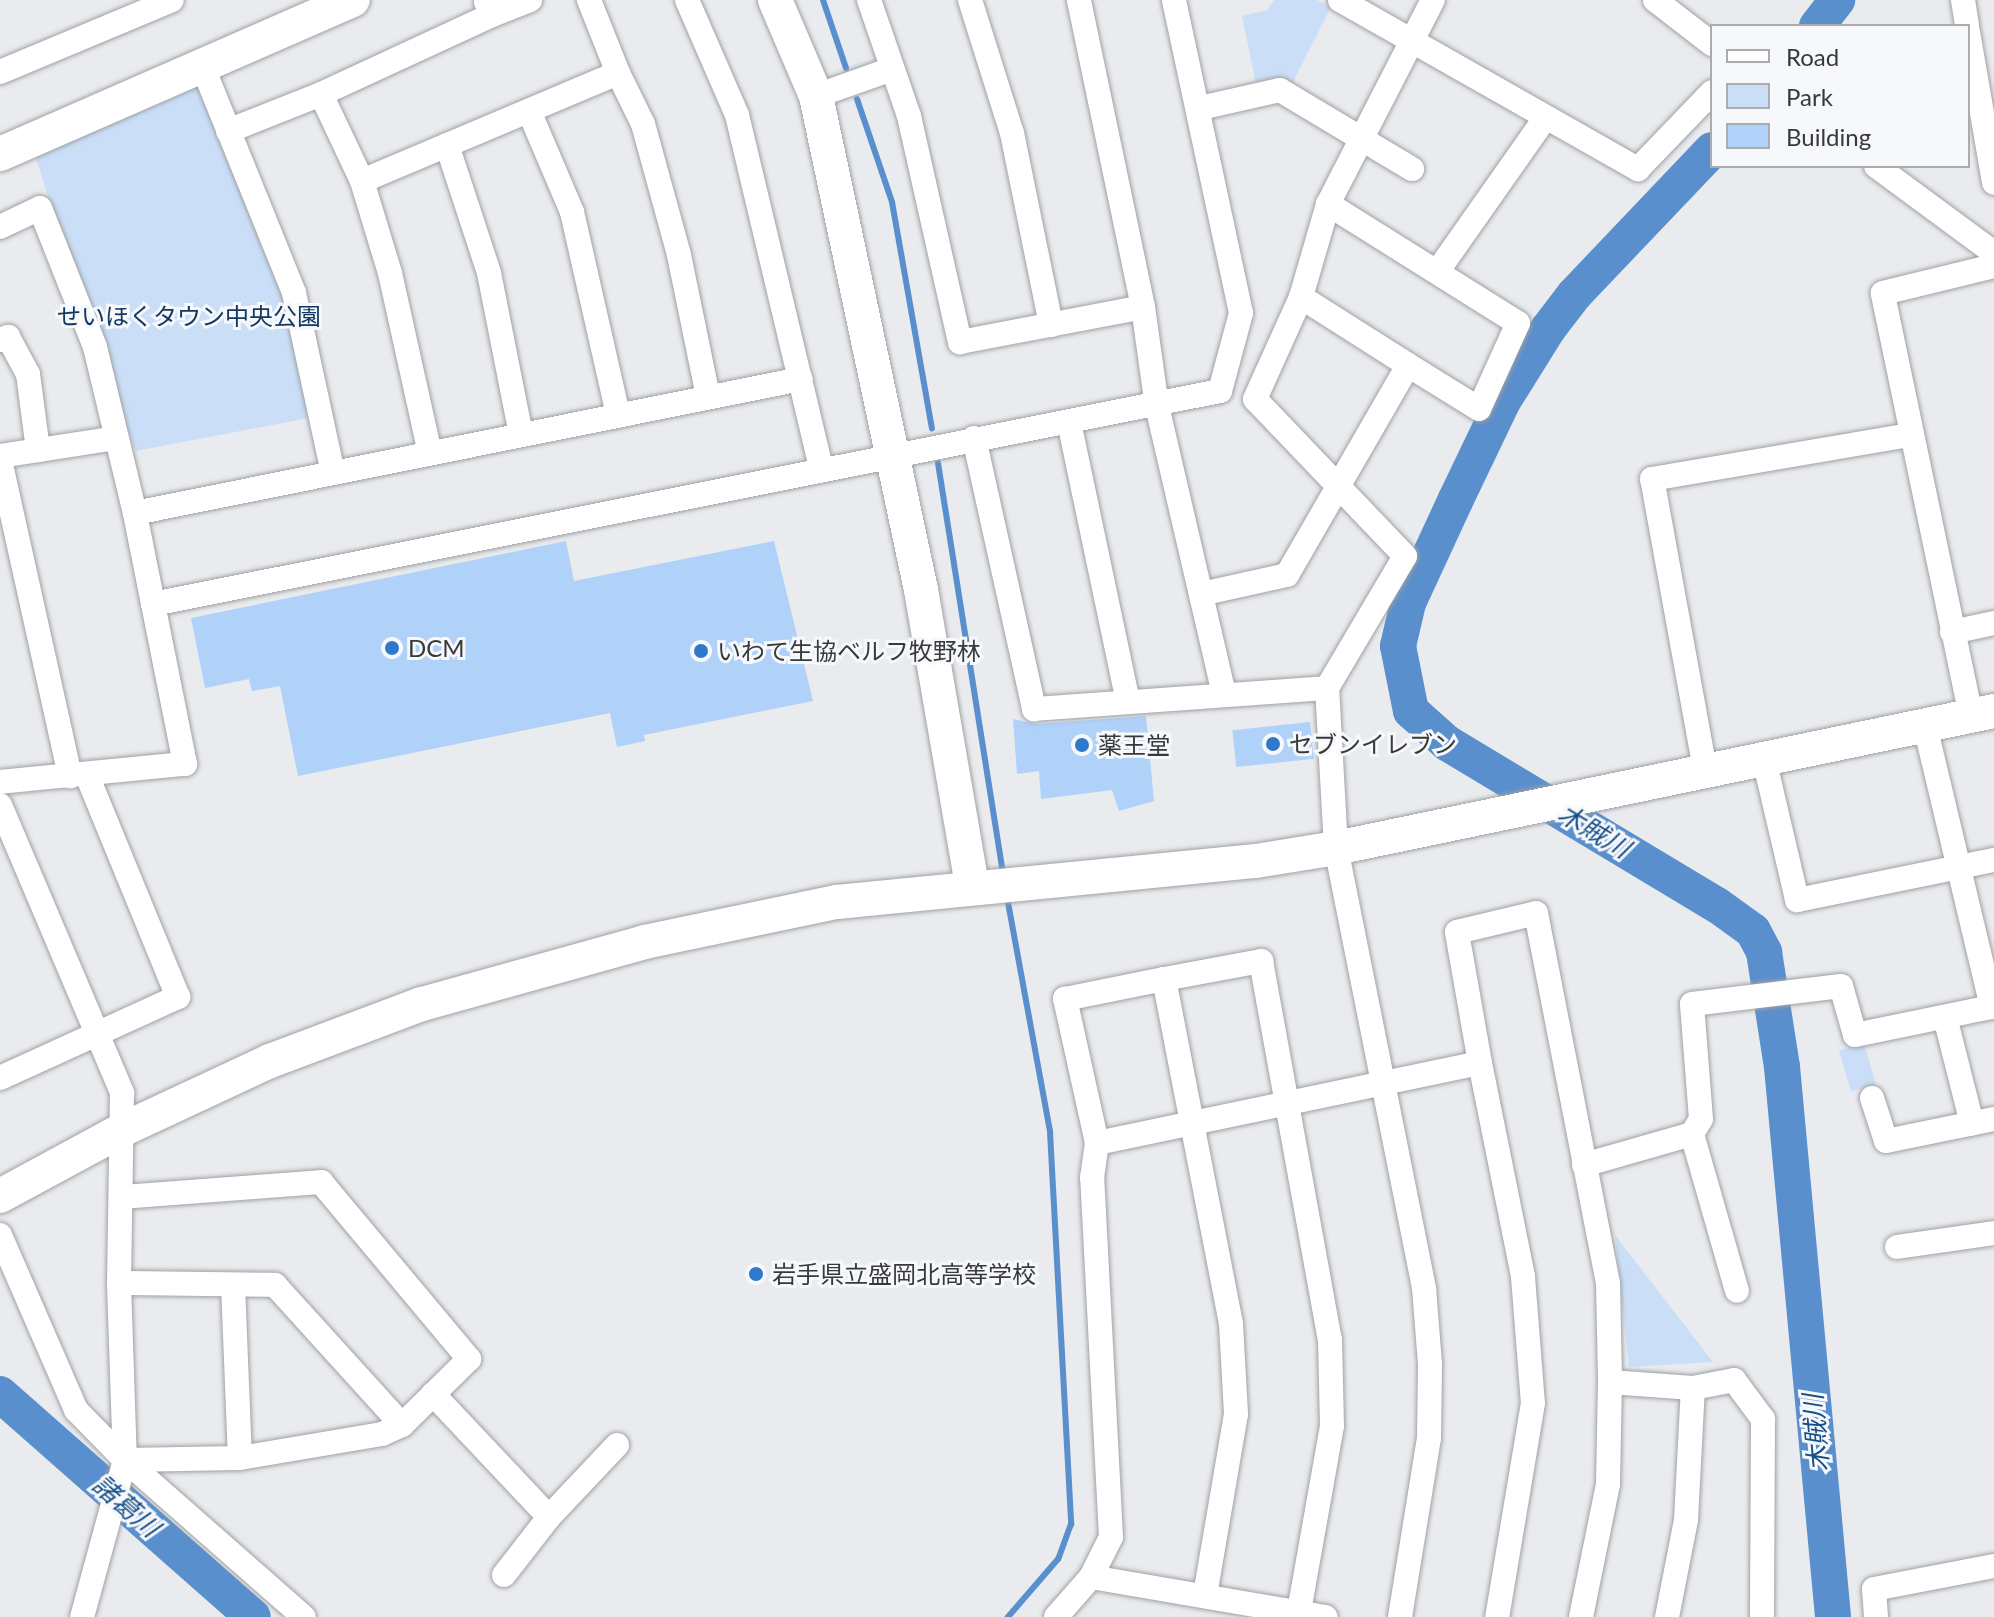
<!DOCTYPE html>
<meta charset="utf-8">
<style>
body{margin:0}
#map{position:relative;width:1994px;height:1617px;overflow:hidden;background:#e9ebee;font-family:Lato,"Noto Sans JP",sans-serif}
div>[style]{position:absolute}
.green>*{inset:0;background:#cadff7;transform-origin:0 0}
.stream>*{height:6px;margin:-3px;padding:0 3px;transform-origin:3px;border-radius:3px;background:#5a8fcd}
.river>*{height:36px;margin:-18px;padding:0 18px;transform-origin:18px;border-radius:18px;background:#5a8fcd}
.building>*{inset:0;background:#b0d1f8;transform-origin:0 0}
.roads{filter:drop-shadow(0 0 2px #9fa1a4) drop-shadow(0 0 2px #9fa1a4)}
.street>*{height:24px;margin:-12px;padding:0 12px;transform-origin:12px;border-radius:12px;background:#fff}
.secondary>*{height:34px;margin:-17px;padding:0 17px;transform-origin:17px;border-radius:17px;background:#fff}
.dots>*{width:22px;height:22px;translate:-50% -50%;box-sizing:border-box;border:4px solid #f6f8fb;border-radius:50%}
span{translate:-50% -50%;white-space:nowrap;text-align:center;line-height:1.15;-webkit-text-stroke:6px #f6f8fb;paint-order:stroke}
.park-label{font-size:24px;color:#133962}
.poi-label{font-size:24px;color:#38393a}
.left{translate:0 -50%;text-align:left}
.water-label{font-size:26px;color:#164e87;font-style:italic}
.legend{position:absolute;left:1710px;top:24px;width:260px;height:144px;box-sizing:border-box;background:#f6f8fb;border:2px solid #aaacae;margin:0;padding:10px 14px;list-style:none;font-size:24px;color:#38393a}
.legend li{display:flex;align-items:center;gap:16px;height:40px}
.legend b{width:40px;border:2px solid #aaacae}
</style>
<div id="map">
<div class="green">
<i style="clip-path:polygon(1274px 0,1317px 0,1331px 7px,1291px 86px,1256px 84px,1242px 16px,1267px 10px)"></i>
<i style="clip-path:polygon(186px 84px,200px 86px,285px 287px,314px 417px,136px 451px,95px 347px,35px 155px)"></i>
<i style="left:1864px;top:1043px;width:43px;height:26px;rotate:74deg"></i>
<i style="clip-path:polygon(1615px 1235px,1713px 1362px,1629px 1367px)"></i>
</div>
<div class="stream">
<i style="left:823px;top:0;width:72px;rotate:71.3deg"></i>
<i style="left:857px;top:99px;width:109px;rotate:71.2deg"></i>
<i style="left:892px;top:202px;width:230px;rotate:80deg"></i>
<i style="left:938px;top:463px;width:416px;rotate:81deg"></i>
<i style="left:1007px;top:897px;width:239px;rotate:79.6deg"></i>
<i style="left:1050px;top:1132px;width:393px;rotate:86.9deg"></i>
<i style="left:1071px;top:1524px;width:37px;rotate:110deg"></i>
<i style="left:1058px;top:1559px;width:77px;rotate:130.8deg"></i>
</div>
<div class="river">
<i style="left:1817px;top:26px;width:33px;rotate:-52deg"></i>
<i style="left:1712px;top:150px;width:200px;rotate:133.6deg"></i>
<i style="left:1574px;top:295px;width:43px;rotate:127.4deg"></i>
<i style="left:1548px;top:329px;width:85px;rotate:122deg"></i>
<i style="left:1503px;top:401px;width:109px;rotate:115.6deg"></i>
<i style="left:1456px;top:499px;width:115px;rotate:114.8deg"></i>
<i style="left:1408px;top:603px;width:44px;rotate:103.1deg"></i>
<i style="left:1398px;top:646px;width:66px;rotate:78.7deg"></i>
<i style="left:1411px;top:711px;width:48px;rotate:41.6deg"></i>
<i style="left:1447px;top:743px;width:315px;rotate:31deg"></i>
<i style="left:1717px;top:905px;width:44px;rotate:35.8deg"></i>
<i style="left:1753px;top:931px;width:24px;rotate:62deg"></i>
<i style="left:1764px;top:952px;width:116px;rotate:81.1deg"></i>
<i style="left:1782px;top:1067px;width:552px;rotate:84.7deg"></i>
<i style="left:0;top:1394px;width:337px;rotate:41.4deg"></i>
</div>
<div class="building">
<i style="clip-path:polygon(566px 541px,574px 581px,774px 541px,813px 701px,644px 735px,645px 741px,617px 747px,610px 713px,298px 776px,280px 686px,252px 691px,249px 679px,205px 688px,191px 618px)"></i>
<i style="clip-path:polygon(1146px 716px,1154px 801px,1119px 811px,1112px 790px,1041px 799px,1039px 771px,1017px 774px,1013px 719px,1035px 724px)"></i>
<i style="left:1310px;top:722px;width:37px;height:78px;rotate:84deg"></i>
</div>
<div class="roads">
<div class="street">
<i style="left:687px;top:0;width:125px;rotate:66.5deg"></i>
<i style="left:737px;top:115px;width:363px;rotate:76.6deg"></i>
<i style="left:869px;top:0;width:123px;rotate:71deg"></i>
<i style="left:909px;top:116px;width:232px;rotate:77.3deg"></i>
<i style="left:960px;top:342px;width:186px;rotate:-10.8deg"></i>
<i style="left:1143px;top:307px;width:314px;rotate:-101.8deg"></i>
<i style="left:970px;top:0;width:139px;rotate:72.5deg"></i>
<i style="left:1012px;top:133px;width:196px;rotate:78.5deg"></i>
<i style="left:1340px;top:0;width:343px;rotate:29.6deg"></i>
<i style="left:1638px;top:169px;width:107px;rotate:-46.1deg"></i>
<i style="left:1655px;top:0;width:72px;rotate:37.7deg"></i>
<i style="left:1963px;top:0;width:26px;rotate:81deg"></i>
<i style="left:486px;top:2px;width:14px;rotate:65deg"></i>
<i style="left:492px;top:15px;width:41px;rotate:-21.5deg"></i>
<i style="left:492px;top:15px;width:188px;rotate:155.2deg"></i>
<i style="left:321px;top:94px;width:96px;rotate:64.8deg"></i>
<i style="left:362px;top:181px;width:278px;rotate:-22.9deg"></i>
<i style="left:618px;top:73px;width:79px;rotate:-111.7deg"></i>
<i style="left:1968px;top:32px;width:153px;rotate:80.2deg"></i>
<i style="left:202px;top:65px;width:246px;rotate:68deg"></i>
<i style="left:294px;top:293px;width:184px;rotate:77.8deg"></i>
<i style="left:0;top:72px;width:186px;rotate:-22.7deg"></i>
<i style="left:618px;top:73px;width:57px;rotate:63.9deg"></i>
<i style="left:643px;top:124px;width:136px;rotate:74.6deg"></i>
<i style="left:679px;top:255px;width:139px;rotate:78.4deg"></i>
<i style="left:816px;top:96px;width:81px;rotate:-19.6deg"></i>
<i style="left:1200px;top:108px;width:82px;rotate:-12.7deg"></i>
<i style="left:1280px;top:90px;width:154px;rotate:30.9deg"></i>
<i style="left:529px;top:111px;width:110px;rotate:66.9deg"></i>
<i style="left:572px;top:212px;width:208px;rotate:77.2deg"></i>
<i style="left:228px;top:131px;width:100px;rotate:-21.7deg"></i>
<i style="left:447px;top:145px;width:135px;rotate:71.8deg"></i>
<i style="left:489px;top:273px;width:165px;rotate:78.8deg"></i>
<i style="left:1876px;top:166px;width:147px;rotate:36.4deg"></i>
<i style="left:362px;top:181px;width:96px;rotate:73.1deg"></i>
<i style="left:390px;top:273px;width:185px;rotate:77.5deg"></i>
<i style="left:1328px;top:204px;width:224px;rotate:32.1deg"></i>
<i style="left:1518px;top:323px;width:94px;rotate:114.4deg"></i>
<i style="left:1479px;top:409px;width:84px;rotate:-148.2deg"></i>
<i style="left:0;top:227px;width:44px;rotate:-25.4deg"></i>
<i style="left:40px;top:208px;width:149px;rotate:68.4deg"></i>
<i style="left:95px;top:347px;width:171px;rotate:76.5deg"></i>
<i style="left:135px;top:513px;width:679px;rotate:-11.38deg"></i>
<i style="left:1437px;top:272px;width:189px;rotate:-54.9deg"></i>
<i style="left:1143px;top:307px;width:100px;rotate:82deg"></i>
<i style="left:1157px;top:406px;width:295px;rotate:76.9deg"></i>
<i style="left:0;top:340px;width:9px;rotate:-21deg"></i>
<i style="left:8px;top:337px;width:42px;rotate:61.6deg"></i>
<i style="left:28px;top:374px;width:77px;rotate:82.5deg"></i>
<i style="left:1069px;top:422px;width:285px;rotate:78.1deg"></i>
<i style="left:974px;top:438px;width:278px;rotate:77.5deg"></i>
<i style="left:1034px;top:709px;width:294px;rotate:-4.1deg"></i>
<i style="left:0;top:456px;width:117px;rotate:-8.8deg"></i>
<i style="left:0;top:460px;width:324px;rotate:77.5deg"></i>
<i style="left:1201px;top:594px;width:88px;rotate:-12.5deg"></i>
<i style="left:1287px;top:575px;width:242px;rotate:-60deg"></i>
<i style="left:1408px;top:365px;width:127px;rotate:-147.6deg"></i>
<i style="left:153px;top:604px;width:1088px;rotate:-11.29deg"></i>
<i style="left:1220px;top:391px;width:81px;rotate:-74.9deg"></i>
<i style="left:1241px;top:313px;width:320px;rotate:-102.1deg"></i>
<i style="left:1952px;top:632px;width:43px;rotate:-12.1deg"></i>
<i style="left:1971px;top:716px;width:432px;rotate:-101.8deg"></i>
<i style="left:1883px;top:293px;width:114px;rotate:-13.7deg"></i>
<i style="left:1764px;top:759px;width:145px;rotate:76.8deg"></i>
<i style="left:1797px;top:900px;width:201px;rotate:-11.5deg"></i>
<i style="left:1706px;top:775px;width:301px;rotate:-100.3deg"></i>
<i style="left:1652px;top:479px;width:261px;rotate:-9.7deg"></i>
<i style="left:0;top:782px;width:186px;rotate:-5.6deg"></i>
<i style="left:185px;top:764px;width:256px;rotate:-101.3deg"></i>
<i style="left:0;top:805px;width:313px;rotate:67deg"></i>
<i style="left:122px;top:1093px;width:190px;rotate:90.9deg"></i>
<i style="left:119px;top:1283px;width:177px;rotate:88.1deg"></i>
<i style="left:125px;top:1460px;width:163px;rotate:105.3deg"></i>
<i style="left:1164px;top:979px;width:99px;rotate:-10.5deg"></i>
<i style="left:1261px;top:961px;width:384px;rotate:79.7deg"></i>
<i style="left:1330px;top:1339px;width:87px;rotate:88.7deg"></i>
<i style="left:1332px;top:1426px;width:189px;rotate:100.1deg"></i>
<i style="left:1945px;top:1017px;width:110px;rotate:75.8deg"></i>
<i style="left:1480px;top:1063px;width:218px;rotate:78.6deg"></i>
<i style="left:1523px;top:1277px;width:126px;rotate:85.5deg"></i>
<i style="left:1533px;top:1403px;width:217px;rotate:99.5deg"></i>
<i style="left:0;top:1078px;width:196px;rotate:-24.5deg"></i>
<i style="left:178px;top:997px;width:240px;rotate:-112.3deg"></i>
<i style="left:1872px;top:1098px;width:45px;rotate:72deg"></i>
<i style="left:1886px;top:1141px;width:110px;rotate:-11.5deg"></i>
<i style="left:1692px;top:1134px;width:17px;rotate:-59deg"></i>
<i style="left:1701px;top:1119px;width:115px;rotate:-94.5deg"></i>
<i style="left:1692px;top:1004px;width:150px;rotate:-6.9deg"></i>
<i style="left:1841px;top:986px;width:51px;rotate:74.1deg"></i>
<i style="left:1855px;top:1035px;width:140px;rotate:-11.6deg"></i>
<i style="left:1992px;top:1007px;width:289px;rotate:-103.4deg"></i>
<i style="left:1097px;top:1143px;width:148px;rotate:-102.5deg"></i>
<i style="left:1065px;top:999px;width:101px;rotate:-11.4deg"></i>
<i style="left:1164px;top:979px;width:351px;rotate:79deg"></i>
<i style="left:1231px;top:1324px;width:90px;rotate:86.8deg"></i>
<i style="left:1236px;top:1414px;width:185px;rotate:99.7deg"></i>
<i style="left:1584px;top:1165px;width:112px;rotate:-16deg"></i>
<i style="left:1692px;top:1134px;width:163px;rotate:74deg"></i>
<i style="left:122px;top:1197px;width:200px;rotate:-4.3deg"></i>
<i style="left:321px;top:1182px;width:231px;rotate:50.1deg"></i>
<i style="left:469px;top:1359px;width:94px;rotate:135.4deg"></i>
<i style="left:402px;top:1425px;width:22px;rotate:156deg"></i>
<i style="left:382px;top:1434px;width:144px;rotate:170.4deg"></i>
<i style="left:240px;top:1458px;width:115px;rotate:179deg"></i>
<i style="left:0;top:1235px;width:191px;rotate:66.5deg"></i>
<i style="left:76px;top:1410px;width:70px;rotate:45.6deg"></i>
<i style="left:125px;top:1460px;width:238px;rotate:41.3deg"></i>
<i style="left:1897px;top:1247px;width:98px;rotate:-8.2deg"></i>
<i style="left:119px;top:1283px;width:156px;rotate:0.7deg"></i>
<i style="left:275px;top:1285px;width:189px;rotate:47.8deg"></i>
<i style="left:233px;top:1285px;width:173px;rotate:87.7deg"></i>
<i style="left:433px;top:1394px;width:169px;rotate:46.7deg"></i>
<i style="left:549px;top:1517px;width:99px;rotate:-46.6deg"></i>
<i style="left:504px;top:1575px;width:73px;rotate:-52.2deg"></i>
<i style="left:1091px;top:1577px;width:238px;rotate:9.7deg"></i>
<i style="left:1056px;top:1617px;width:53px;rotate:-48.8deg"></i>
<i style="left:1091px;top:1577px;width:45px;rotate:-63.4deg"></i>
<i style="left:1111px;top:1537px;width:360px;rotate:-93deg"></i>
<i style="left:1092px;top:1178px;width:35px;rotate:-82deg"></i>
<i style="left:1097px;top:1143px;width:391px;rotate:-11.8deg"></i>
<i style="left:1480px;top:1063px;width:133px;rotate:-100deg"></i>
<i style="left:1457px;top:932px;width:81px;rotate:-13.5deg"></i>
<i style="left:1536px;top:913px;width:377px;rotate:79deg"></i>
<i style="left:1608px;top:1283px;width:99px;rotate:88.8deg"></i>
<i style="left:1610px;top:1382px;width:83px;rotate:4.1deg"></i>
<i style="left:1693px;top:1388px;width:42px;rotate:-11deg"></i>
<i style="left:1734px;top:1380px;width:49px;rotate:53.4deg"></i>
<i style="left:1763px;top:1419px;width:198px;rotate:90.3deg"></i>
<i style="left:1400px;top:1617px;width:181px;rotate:-80.8deg"></i>
<i style="left:1429px;top:1438px;width:74px;rotate:-89.2deg"></i>
<i style="left:1430px;top:1364px;width:76px;rotate:-94.5deg"></i>
<i style="left:1424px;top:1288px;width:449px;rotate:-101.3deg"></i>
<i style="left:1336px;top:848px;width:160px;rotate:-93.2deg"></i>
<i style="left:1327px;top:688px;width:153px;rotate:-59.4deg"></i>
<i style="left:1405px;top:556px;width:217px;rotate:-133.7deg"></i>
<i style="left:1255px;top:399px;width:112px;rotate:-65.7deg"></i>
<i style="left:1301px;top:297px;width:97px;rotate:-73.8deg"></i>
<i style="left:1328px;top:204px;width:229px;rotate:-62.8deg"></i>
<i style="left:1581px;top:1617px;width:136px;rotate:-78.5deg"></i>
<i style="left:1608px;top:1484px;width:102px;rotate:-88.9deg"></i>
<i style="left:1667px;top:1617px;width:99px;rotate:-78.9deg"></i>
<i style="left:1686px;top:1520px;width:132px;rotate:-87deg"></i>
<i style="left:1876px;top:1617px;width:28px;rotate:-94deg"></i>
<i style="left:1874px;top:1589px;width:122px;rotate:-10.9deg"></i>
</div>
<div class="secondary">
<i style="left:775px;top:0;width:104px;rotate:66.9deg"></i>
<i style="left:816px;top:96px;width:505px;rotate:78deg"></i>
<i style="left:921px;top:590px;width:300px;rotate:80.2deg"></i>
<i style="left:0;top:154px;width:385px;rotate:-23.6deg"></i>
<i style="left:0;top:1196px;width:139px;rotate:-28.4deg"></i>
<i style="left:122px;top:1130px;width:163px;rotate:-25deg"></i>
<i style="left:270px;top:1061px;width:162px;rotate:-20.6deg"></i>
<i style="left:422px;top:1004px;width:231px;rotate:-15.5deg"></i>
<i style="left:645px;top:942px;width:196px;rotate:-11.8deg"></i>
<i style="left:837px;top:902px;width:421px;rotate:-5.6deg"></i>
<i style="left:1256px;top:861px;width:81px;rotate:-9.2deg"></i>
<i style="left:1336px;top:848px;width:672px;rotate:-11.76deg"></i>
</div>
</div>
<div class="dots">
<i style="left:392px;top:648px;background:#2e79c9"></i>
<i style="left:701px;top:651px;background:#2e79c9"></i>
<i style="left:1273px;top:744px;background:#2e79c9"></i>
<i style="left:1082px;top:745px;background:#2e79c9"></i>
<i style="left:756px;top:1274px;background:#2e79c9"></i>
</div>
<div class="park-label">
<span style="left:189px;top:316px">せいほくタウン中央公園</span>
</div>
<div class="poi-label">
<span class="left" style="left:408px;top:648px">DCM</span>
<span class="left" style="left:717px;top:651px">いわて生協ベルフ牧野林</span>
<span class="left" style="left:1289px;top:744px">セブンイレブン</span>
<span class="left" style="left:1098px;top:745px">薬王堂</span>
<span class="left" style="left:772px;top:1274px">岩手県立盛岡北高等学校</span>
</div>
<div class="water-label">
<span style="left:1594px;top:831px;rotate:31deg">木賊川</span>
<span style="left:1816px;top:1433px;rotate:-95deg">木賊川</span>
<span style="left:126px;top:1506px;rotate:41deg">諸葛川</span>
</div>
<ul class="legend">
<li><b style="height:10px;background:#fff"></b>Road</li>
<li><b style="height:22px;background:#cadff7"></b>Park</li>
<li><b style="height:22px;background:#b0d1f8"></b>Building</li>
</ul>
</div>
